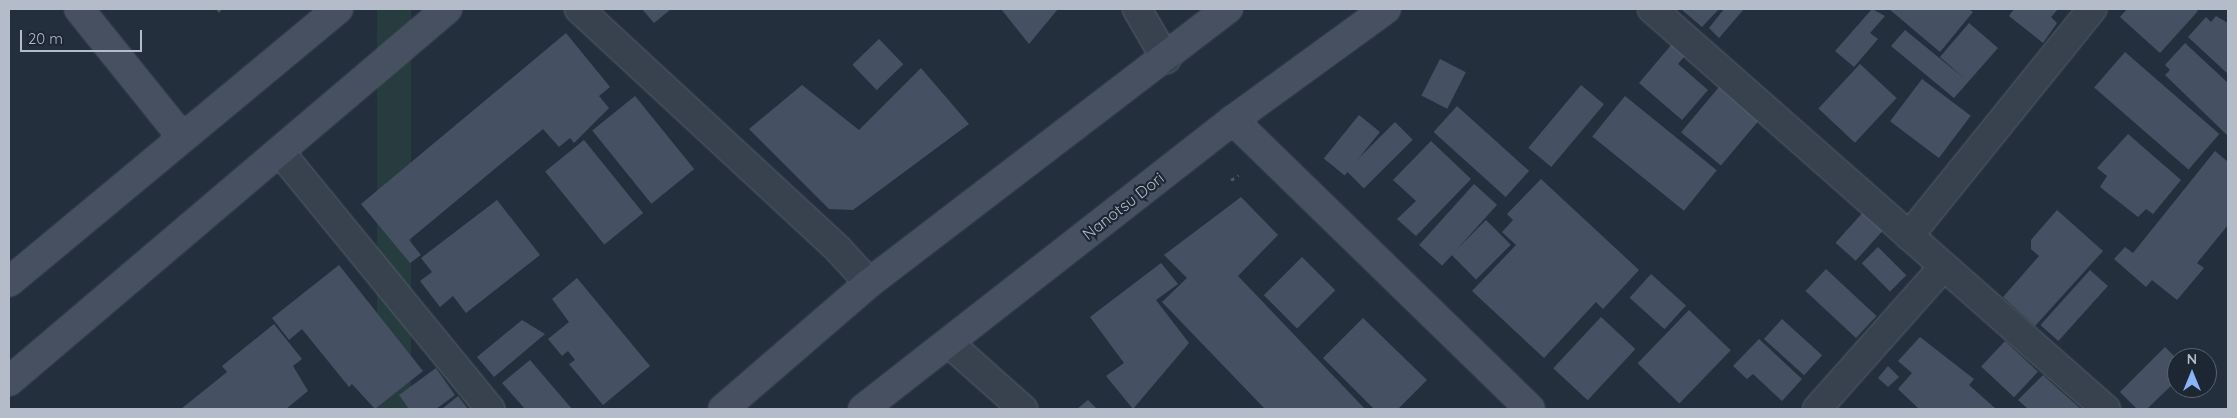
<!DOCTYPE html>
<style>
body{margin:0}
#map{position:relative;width:2237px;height:418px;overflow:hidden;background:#242f3e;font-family:Quicksand,sans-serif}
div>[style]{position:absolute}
.green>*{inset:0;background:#263c3f;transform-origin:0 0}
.building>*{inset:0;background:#455162;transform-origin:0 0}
.path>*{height:3px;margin-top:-1.5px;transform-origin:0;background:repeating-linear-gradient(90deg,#44595c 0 4px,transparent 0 8px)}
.roads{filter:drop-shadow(0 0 1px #565f6c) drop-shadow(0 0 1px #565f6c)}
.street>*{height:28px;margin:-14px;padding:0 14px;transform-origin:14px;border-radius:14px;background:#38414e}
.secondary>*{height:28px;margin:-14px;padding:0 14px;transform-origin:14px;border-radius:14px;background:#465061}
span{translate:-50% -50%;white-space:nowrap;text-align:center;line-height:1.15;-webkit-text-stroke:4.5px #1d2633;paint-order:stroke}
.street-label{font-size:16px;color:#b4bcc9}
.frame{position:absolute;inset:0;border:10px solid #b4bcc9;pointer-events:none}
.north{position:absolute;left:2167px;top:348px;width:50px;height:50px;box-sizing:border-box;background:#1d2633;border:1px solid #59626f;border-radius:50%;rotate:0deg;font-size:14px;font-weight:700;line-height:20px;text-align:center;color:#b4bcc9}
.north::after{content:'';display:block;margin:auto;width:18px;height:22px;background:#8ab4f8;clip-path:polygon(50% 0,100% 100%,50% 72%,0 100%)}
.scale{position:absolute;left:20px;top:30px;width:122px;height:22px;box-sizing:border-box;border:2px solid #b4bcc9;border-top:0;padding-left:6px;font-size:15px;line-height:18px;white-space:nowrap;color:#b4bcc9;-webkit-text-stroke:4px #1d2633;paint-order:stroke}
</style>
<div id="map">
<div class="green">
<i style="left:377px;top:9px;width:34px;height:433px"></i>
</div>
<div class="building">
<i style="clip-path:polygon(642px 9px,671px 9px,654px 23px)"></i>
<i style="clip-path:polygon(1001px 9px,1058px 9px,1029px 44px)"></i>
<i style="clip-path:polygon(1681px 9px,1719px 9px,1702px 27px)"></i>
<i style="clip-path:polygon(1724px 9px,1744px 9px,1719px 38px,1709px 28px)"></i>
<i style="clip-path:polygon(1872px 9px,1885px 16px,1870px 33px,1878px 39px,1854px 67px,1835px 51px)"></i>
<i style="clip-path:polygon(1889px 9px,1969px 9px,1973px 12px,1940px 52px)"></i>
<i style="clip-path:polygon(2014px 9px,2058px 9px,2051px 17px,2057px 23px,2043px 43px,2009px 16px)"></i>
<i style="clip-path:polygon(2127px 9px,2195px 9px,2198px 11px,2160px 53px,2120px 17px)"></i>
<i style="clip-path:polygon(2216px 16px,2228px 23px,2228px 74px,2188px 37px,2206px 17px,2211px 22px)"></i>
<i style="clip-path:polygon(1969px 23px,1998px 48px,1954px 98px,1891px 46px,1905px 30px,1965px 79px,1940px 57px)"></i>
<i style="clip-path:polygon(566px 33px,610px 87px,599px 96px,609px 108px,574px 143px,570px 138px,559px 147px,543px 129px,409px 240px,421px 255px,410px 263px,361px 204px)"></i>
<i style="left:879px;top:39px;width:35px;height:37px;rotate:46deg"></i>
<i style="clip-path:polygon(2185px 43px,2228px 83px,2228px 136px,2165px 75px,2170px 70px,2165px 65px)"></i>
<i style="clip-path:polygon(1672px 44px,1685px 56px,1678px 64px,1708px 90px,1682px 120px,1639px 83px)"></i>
<i style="left:2125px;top:52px;width:125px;height:47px;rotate:41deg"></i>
<i style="left:1440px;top:59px;width:29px;height:41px;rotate:27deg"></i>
<i style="left:1860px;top:64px;width:50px;height:61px;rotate:43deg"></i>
<i style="clip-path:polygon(921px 68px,969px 124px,853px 210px,829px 209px,749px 129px,802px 85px,859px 130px)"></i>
<i style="left:1922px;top:79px;width:61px;height:53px;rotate:37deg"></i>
<i style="left:1581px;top:85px;width:30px;height:82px;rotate:40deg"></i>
<i style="left:1719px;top:87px;width:52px;height:59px;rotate:40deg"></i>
<i style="left:635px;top:96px;width:94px;height:55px;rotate:51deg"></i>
<i style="left:1625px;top:96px;width:118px;height:52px;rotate:39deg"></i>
<i style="left:1457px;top:106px;width:97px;height:35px;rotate:42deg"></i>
<i style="left:1359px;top:115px;width:27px;height:56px;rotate:39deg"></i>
<i style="left:1395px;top:122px;width:25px;height:69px;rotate:45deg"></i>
<i style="clip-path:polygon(2128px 134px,2181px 180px,2153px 214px,2146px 209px,2138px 217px,2100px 187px,2107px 176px,2097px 168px)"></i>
<i style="left:584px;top:140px;width:94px;height:50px;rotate:51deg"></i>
<i style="clip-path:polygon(1431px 141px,1471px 179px,1416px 236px,1397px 219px,1416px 201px,1393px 180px)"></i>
<i style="clip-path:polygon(2215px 151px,2228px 162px,2228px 225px,2197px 263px,2204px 268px,2177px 300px,2152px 280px,2146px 287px,2114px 259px,2125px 247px,2133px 253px)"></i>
<i style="clip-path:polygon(1541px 179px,1639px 270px,1603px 309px,1596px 302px,1544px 358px,1472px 291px,1516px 245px,1502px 232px,1513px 220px,1507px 214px)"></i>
<i style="left:1474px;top:184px;width:31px;height:82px;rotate:42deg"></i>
<i style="clip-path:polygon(1241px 197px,1278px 235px,1238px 276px,1365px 409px,1265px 409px,1162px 302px,1187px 278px,1164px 255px)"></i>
<i style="clip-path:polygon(497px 200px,540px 255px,466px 313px,453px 296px,440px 307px,420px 281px,432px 272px,421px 258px)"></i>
<i style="left:1865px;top:210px;width:27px;height:44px;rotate:42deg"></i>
<i style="clip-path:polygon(2057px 210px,2103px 251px,2035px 326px,2003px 297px,2039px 256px,2031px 249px,2031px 240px)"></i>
<i style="left:1486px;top:220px;width:35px;height:49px;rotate:45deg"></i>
<i style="left:1878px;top:247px;width:40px;height:23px;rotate:45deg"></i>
<i style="left:1302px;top:257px;width:47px;height:54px;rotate:45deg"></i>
<i style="clip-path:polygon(1161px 263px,1178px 284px,1156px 300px,1189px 343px,1133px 409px,1106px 376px,1124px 363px,1090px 317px)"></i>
<i style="clip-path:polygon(339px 265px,423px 371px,375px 409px,352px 384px,349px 387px,302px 329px,289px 340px,272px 318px)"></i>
<i style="left:1826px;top:269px;width:69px;height:30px;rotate:43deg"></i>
<i style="left:2090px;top:270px;width:24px;height:74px;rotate:42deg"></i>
<i style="left:1651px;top:274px;width:47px;height:32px;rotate:42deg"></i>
<i style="clip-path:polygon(577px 278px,650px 366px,603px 405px,569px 364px,575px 360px,568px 351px,562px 356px,548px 339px,569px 322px,552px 299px)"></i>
<i style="left:1689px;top:310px;width:58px;height:74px;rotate:44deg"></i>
<i style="left:1601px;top:317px;width:47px;height:70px;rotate:43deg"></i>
<i style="clip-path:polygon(1363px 318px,1427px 380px,1398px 409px,1374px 409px,1323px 358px)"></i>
<i style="left:1782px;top:319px;width:54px;height:27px;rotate:42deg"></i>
<i style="clip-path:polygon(522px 320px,545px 334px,494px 377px,477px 357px)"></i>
<i style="clip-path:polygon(274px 324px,302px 359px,293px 366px,308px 391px,286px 409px,181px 409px,227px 372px,222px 366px)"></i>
<i style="clip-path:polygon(1920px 337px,1974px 379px,1969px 385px,1996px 409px,1919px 409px,1898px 389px,1912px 373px,1898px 361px)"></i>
<i style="clip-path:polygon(1759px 339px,1802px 379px,1782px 401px,1753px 374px,1747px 379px,1733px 366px)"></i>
<i style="left:2005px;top:341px;width:45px;height:35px;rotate:43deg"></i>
<i style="clip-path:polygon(2165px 347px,2177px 359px,2177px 380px,2147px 409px,2137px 409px,2120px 392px)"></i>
<i style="clip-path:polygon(530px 360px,572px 409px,525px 409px,502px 383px)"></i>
<i style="clip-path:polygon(1888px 366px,1899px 377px,1888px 387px,1878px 378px)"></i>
<i style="clip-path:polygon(436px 368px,455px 395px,436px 409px,409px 409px,399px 395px)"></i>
<i style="clip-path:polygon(2043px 375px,2056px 387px,2081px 409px,2028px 409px,2018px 400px)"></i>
<i style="clip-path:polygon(458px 396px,468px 409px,442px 409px)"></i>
<i style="clip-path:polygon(1088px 400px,1097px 409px,1077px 409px)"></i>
</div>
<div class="path">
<i style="left:218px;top:9px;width:3px;rotate:45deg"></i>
<i style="left:1231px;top:180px;width:9px;rotate:-32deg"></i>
</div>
<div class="roads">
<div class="street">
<i style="left:579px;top:9px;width:353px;rotate:42.8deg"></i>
<i style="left:838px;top:249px;width:46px;rotate:47.6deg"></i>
<i style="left:1137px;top:9px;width:58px;rotate:59.9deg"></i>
<i style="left:1652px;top:9px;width:605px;rotate:41.38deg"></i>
<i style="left:280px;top:152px;width:332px;rotate:50.7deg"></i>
<i style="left:1909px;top:236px;width:292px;rotate:-51.1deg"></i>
<i style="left:949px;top:343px;width:99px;rotate:41.7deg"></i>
<i style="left:1817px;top:409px;width:191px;rotate:-48.4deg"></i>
</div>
<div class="secondary">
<i style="left:79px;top:9px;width:164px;rotate:51.2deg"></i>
<i style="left:1233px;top:120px;width:414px;rotate:44.2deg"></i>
<i style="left:9px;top:282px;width:428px;rotate:-39.7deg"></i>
<i style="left:9px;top:381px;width:575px;rotate:-40.34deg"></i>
<i style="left:723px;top:409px;width:193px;rotate:-40.8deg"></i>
<i style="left:869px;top:283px;width:452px;rotate:-37.4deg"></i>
<i style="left:863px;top:409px;width:469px;rotate:-38deg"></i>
<i style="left:1233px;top:120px;width:189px;rotate:-36deg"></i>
</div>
</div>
<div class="street-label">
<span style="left:1123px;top:206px;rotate:-38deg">Nanotsu Dori</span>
</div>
<div class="frame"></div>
<div class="north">N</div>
<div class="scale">20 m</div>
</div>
